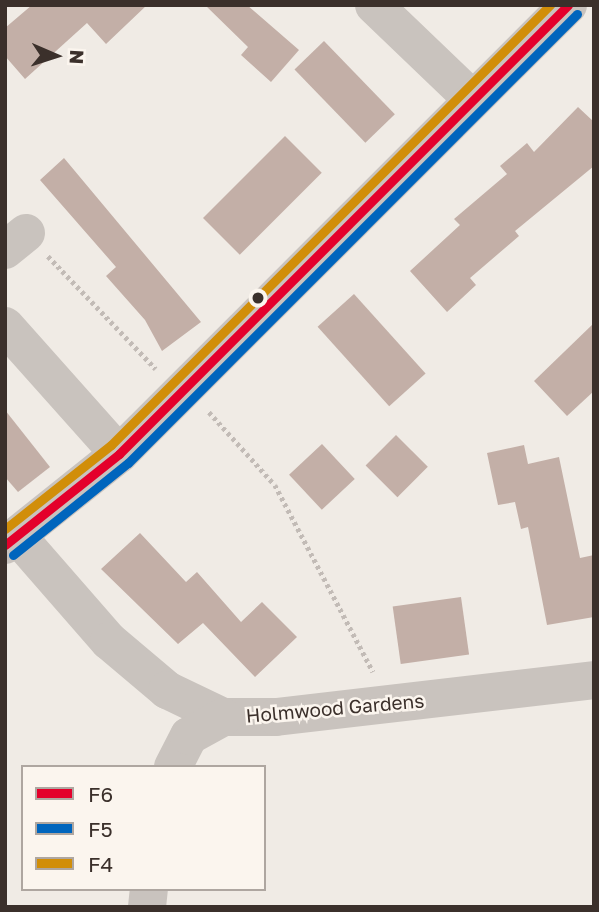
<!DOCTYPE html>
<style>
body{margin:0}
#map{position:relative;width:599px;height:912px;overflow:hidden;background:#f0ebe5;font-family:"Golos Text",sans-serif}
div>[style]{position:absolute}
.building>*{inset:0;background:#c3afa7;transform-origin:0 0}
.path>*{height:4.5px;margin-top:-2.25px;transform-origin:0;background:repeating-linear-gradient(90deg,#c2bbb6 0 3.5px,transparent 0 7px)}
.minor>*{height:38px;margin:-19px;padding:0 19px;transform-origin:19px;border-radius:19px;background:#c9c3be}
.bus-1>*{height:9px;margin:-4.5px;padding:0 4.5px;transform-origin:4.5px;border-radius:4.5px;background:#e4002b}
.bus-2>*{height:9px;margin:-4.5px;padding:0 4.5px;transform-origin:4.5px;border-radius:4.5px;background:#0065bd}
.bus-3>*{height:9px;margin:-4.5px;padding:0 4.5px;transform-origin:4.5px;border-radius:4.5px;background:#d18e09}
.dots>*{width:19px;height:19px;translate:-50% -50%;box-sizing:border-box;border:4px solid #fbf5ee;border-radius:50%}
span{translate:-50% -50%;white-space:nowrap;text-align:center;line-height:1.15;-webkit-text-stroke:5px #fbf5ee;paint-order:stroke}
.street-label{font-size:19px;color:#3b302b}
.frame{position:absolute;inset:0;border:7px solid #3b302b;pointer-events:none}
.legend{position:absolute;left:21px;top:765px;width:245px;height:126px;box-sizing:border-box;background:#fbf5ee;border:2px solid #aea6a0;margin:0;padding:9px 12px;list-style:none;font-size:21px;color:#3b302b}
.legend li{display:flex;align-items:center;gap:14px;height:35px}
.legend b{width:35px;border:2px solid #aea6a0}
.north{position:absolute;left:21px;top:21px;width:70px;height:70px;-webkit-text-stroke:5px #fbf5ee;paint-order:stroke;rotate:93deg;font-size:19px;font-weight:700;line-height:28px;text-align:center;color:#3b302b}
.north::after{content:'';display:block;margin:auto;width:24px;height:32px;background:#3b302b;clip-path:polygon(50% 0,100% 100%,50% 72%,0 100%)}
</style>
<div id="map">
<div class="building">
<i style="clip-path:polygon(32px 5px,147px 5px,106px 44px,87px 23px,25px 79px,5px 56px,5px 28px)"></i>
<i style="clip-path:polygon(205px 5px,247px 5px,299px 50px,271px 82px,241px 55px,248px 47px)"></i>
<i style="left:324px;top:41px;width:102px;height:41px;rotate:46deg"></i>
<i style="clip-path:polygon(578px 107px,594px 122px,594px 166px,515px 231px,519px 236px,470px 278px,476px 285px,447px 312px,410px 271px,460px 225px,454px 219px,507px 174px,500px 166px,527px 143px,534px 152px)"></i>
<i style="left:285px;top:136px;width:52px;height:116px;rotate:45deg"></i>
<i style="clip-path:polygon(64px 158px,201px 322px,162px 351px,145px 320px,106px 276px,116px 267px,40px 180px)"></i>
<i style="left:354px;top:294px;width:107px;height:49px;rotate:48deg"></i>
<i style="clip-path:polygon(594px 323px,594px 391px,567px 416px,534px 381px)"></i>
<i style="clip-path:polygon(5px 410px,50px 467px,18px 492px,5px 477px)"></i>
<i style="left:396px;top:435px;width:45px;height:43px;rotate:45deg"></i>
<i style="left:322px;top:444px;width:48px;height:45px;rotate:47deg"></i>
<i style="clip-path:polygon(524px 445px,528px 464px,559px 457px,580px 558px,594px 555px,594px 617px,547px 625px,528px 527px,521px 529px,515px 502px,498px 505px,487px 453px)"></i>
<i style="clip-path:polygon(140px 533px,186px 582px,197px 572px,241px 622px,262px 602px,297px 637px,255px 677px,203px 623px,178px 644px,101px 569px)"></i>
<i style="left:461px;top:597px;width:58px;height:69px;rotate:82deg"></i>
</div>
<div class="path">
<i style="left:48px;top:256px;width:156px;rotate:46.3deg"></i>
<i style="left:209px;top:412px;width:98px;rotate:47.9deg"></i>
<i style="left:275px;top:485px;width:211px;rotate:62.3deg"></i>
</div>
<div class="minor">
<i style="left:374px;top:5px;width:133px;rotate:43.8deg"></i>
<i style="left:5px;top:250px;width:27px;rotate:-39deg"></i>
<i style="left:5px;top:326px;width:171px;rotate:48.3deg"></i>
<i style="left:19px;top:538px;width:137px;rotate:48.9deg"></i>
<i style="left:109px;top:641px;width:76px;rotate:40.2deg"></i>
<i style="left:167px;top:690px;width:62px;rotate:25.7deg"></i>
<i style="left:223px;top:717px;width:53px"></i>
<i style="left:276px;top:717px;width:320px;rotate:-6.6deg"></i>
<i style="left:5px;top:545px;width:146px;rotate:-38.6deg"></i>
<i style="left:119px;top:454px;width:635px;rotate:-45deg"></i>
<i style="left:173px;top:767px;width:35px;rotate:-63deg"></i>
<i style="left:189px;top:736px;width:39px;rotate:-29deg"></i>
<i style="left:147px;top:907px;width:18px;rotate:-84deg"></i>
</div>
<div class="bus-1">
<i style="left:5px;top:545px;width:146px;rotate:-38.6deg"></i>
<i style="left:119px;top:454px;width:635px;rotate:-45deg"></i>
</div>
<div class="bus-2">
<i style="left:13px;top:555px;width:147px;rotate:-38.7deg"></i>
<i style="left:128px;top:463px;width:635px;rotate:-45deg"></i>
</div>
<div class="bus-3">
<i style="left:5px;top:529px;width:135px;rotate:-38.4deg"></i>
<i style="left:111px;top:445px;width:622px;rotate:-45.07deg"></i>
</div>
<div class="dots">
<i style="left:258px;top:298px;background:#3b302b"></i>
</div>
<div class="street-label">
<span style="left:335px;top:708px;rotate:-5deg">Holmwood Gardens</span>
</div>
<div class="frame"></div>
<ul class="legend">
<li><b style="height:9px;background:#e4002b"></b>F6</li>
<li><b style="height:9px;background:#0065bd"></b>F5</li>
<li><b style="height:9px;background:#d18e09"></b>F4</li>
</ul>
<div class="north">N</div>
</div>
